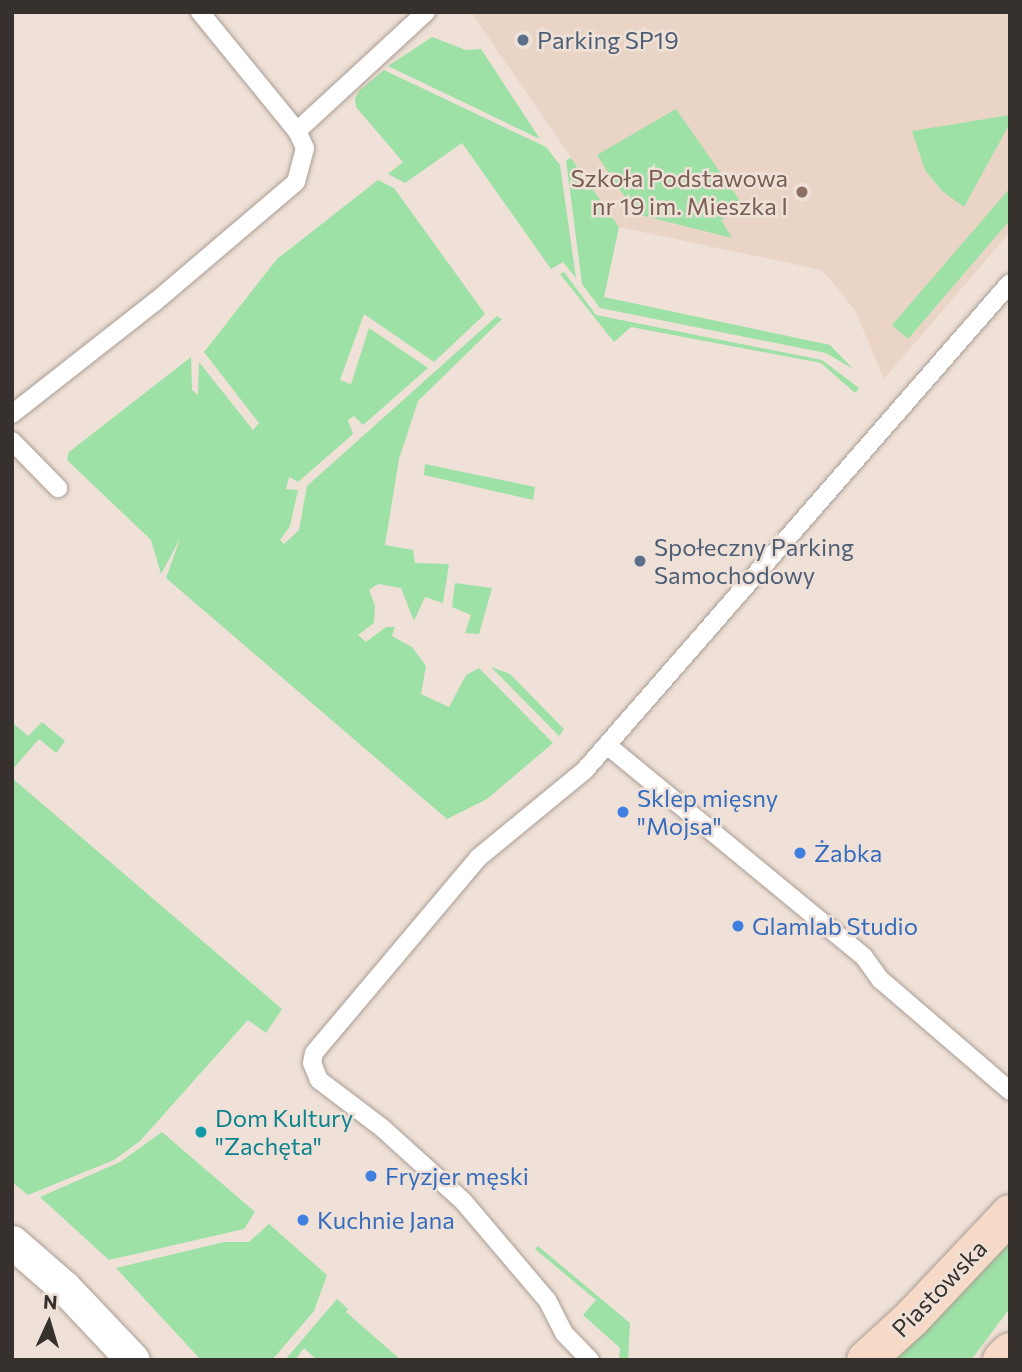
<!DOCTYPE html>
<meta charset="utf-8">
<style>
body{margin:0}
#map{position:relative;width:1022px;height:1372px;overflow:hidden;background:#efe1d7;font-family:Commissioner,sans-serif}
div>[style]{position:absolute}
.built>*{inset:0;background:#e9d4c6}
.green>*{inset:0;background:#9de1a6}
.roads{filter:drop-shadow(0 0 2px #aa9d94) drop-shadow(0 0 2px #aa9d94)}
.service>*{height:18px;margin:-9px;padding:0 9px;transform-origin:9px;border-radius:9px;background:#fff}
.minor>*{height:33px;margin:-16.5px;padding:0 16.5px;transform-origin:16.5px;border-radius:16.5px;background:#fff}
.secondary>*{height:38px;margin:-19px;padding:0 19px;transform-origin:19px;border-radius:19px;background:#f6dac7}
.dots>*{width:19px;height:19px;translate:-50% -50%;box-sizing:border-box;border:4px solid #efe1d7;border-radius:50%}
span{translate:-50% -50%;white-space:nowrap;text-align:center;line-height:1.15;-webkit-text-stroke:5px #efe1d7;paint-order:stroke}
.service-label{font-size:24px;color:#4e5e75}
.left{translate:0 -50%;text-align:left}
.education-label{font-size:24px;color:#785e54}
.right{translate:-100% -50%;text-align:right}
.shop-label{font-size:24px;color:#366cbe}
.culture-label{font-size:24px;color:#0d838f}
.street-label{font-size:24px;color:#36312d}
.frame{position:absolute;inset:0;border:14px solid #36312d;pointer-events:none}
.north{position:absolute;left:14px;top:1288px;width:70px;height:70px;-webkit-text-stroke:5px #efe1d7;paint-order:stroke;rotate:4deg;font-size:19px;font-weight:700;line-height:28px;text-align:center;color:#36312d}
.north::after{content:'';display:block;margin:auto;width:24px;height:32px;background:#36312d;clip-path:polygon(50% 0,100% 100%,50% 72%,0 100%)}
</style>
<div id="map">
<div class="built">
<i style="clip-path:polygon(471px 12px,1010px 12px,1010px 232px,884px 379px,855px 310px,822px 270px,619px 227px)"></i>
</div>
<div class="green">
<i style="clip-path:polygon(432px 37px,466px 50px,481px 49px,540px 139px,388px 66px)"></i>
<i style="clip-path:polygon(384px 70px,546px 147px,560px 165px,576px 278px,563px 262px,551px 269px,462px 143px,405px 183px,388px 174px,403px 162px,356px 107px,355px 99px,359px 91px)"></i>
<i style="clip-path:polygon(676px 109px,743px 205px,721px 220px,732px 238px,636px 214px,597px 155px)"></i>
<i style="clip-path:polygon(1010px 115px,1010px 123px,964px 207px,942px 191px,925px 170px,912px 131px)"></i>
<i style="clip-path:polygon(571px 158px,619px 227px,604px 297px,830px 345px,853px 369px,826px 353px,600px 308px,582px 284px,566px 160px)"></i>
<i style="clip-path:polygon(378px 180px,394px 188px,485px 314px,434px 362px,364px 314px,340px 380px,351px 384px,369px 328px,428px 368px,363px 425px,354px 416px,348px 420px,353px 434px,298px 482px,289px 477px,286px 489px,298px 490px,290px 526px,280px 540px,284px 544px,299px 530px,307px 486px,497px 316px,502px 319px,418px 401px,399px 459px,385px 545px,413px 550px,415px 563px,449px 564px,443px 603px,425px 597px,414px 621px,401px 588px,378px 584px,369px 590px,375px 605px,374px 623px,358px 635px,366px 642px,386px 627px,395px 627px,392px 636px,412px 647px,426px 666px,421px 694px,449px 707px,466px 675px,479px 668px,553px 743px,487px 799px,447px 819px,166px 578px,180px 539px,161px 574px,151px 540px,67px 460px,69px 452px,191px 357px,192px 390px,198px 395px,199px 362px,253px 430px,259px 423px,204px 352px,277px 259px)"></i>
<i style="clip-path:polygon(1010px 188px,1010px 220px,908px 339px,892px 325px)"></i>
<i style="clip-path:polygon(564px 272px,596px 315px,822px 360px,859px 388px,855px 393px,821px 363px,631px 327px,614px 342px,560px 274px)"></i>
<i style="clip-path:polygon(425px 464px,535px 487px,533px 500px,424px 475px)"></i>
<i style="clip-path:polygon(455px 583px,492px 588px,479px 634px,465px 633px,471px 615px,452px 607px)"></i>
<i style="clip-path:polygon(491px 667px,510px 674px,564px 729px,559px 736px)"></i>
<i style="clip-path:polygon(12px 722px,28px 736px,42px 722px,65px 741px,56px 753px,39px 739px,12px 770px)"></i>
<i style="clip-path:polygon(12px 778px,282px 1009px,266px 1033px,248px 1020px,140px 1141px,114px 1160px,28px 1195px,12px 1182px)"></i>
<i style="clip-path:polygon(162px 1132px,255px 1212px,244px 1229px,109px 1260px,40px 1197px,120px 1162px)"></i>
<i style="clip-path:polygon(269px 1224px,327px 1275px,314px 1311px,272px 1360px,201px 1360px,116px 1268px,224px 1242px,249px 1242px)"></i>
<i style="clip-path:polygon(1010px 1237px,1010px 1308px,971px 1360px,893px 1360px)"></i>
<i style="clip-path:polygon(538px 1246px,630px 1323px,628px 1360px,619px 1360px,620px 1348px,583px 1315px,596px 1300px,535px 1249px)"></i>
<i style="clip-path:polygon(337px 1299px,348px 1309px,346px 1312px,401px 1360px,317px 1360px,304px 1348px,295px 1360px,285px 1360px)"></i>
</div>
<div class="roads">
<div class="service">
<i style="left:297px;top:131px;width:176px;rotate:-42.7deg"></i>
<i style="left:12px;top:414px;width:182px;rotate:-38.1deg"></i>
<i style="left:155px;top:302px;width:185px;rotate:-40.4deg"></i>
<i style="left:296px;top:182px;width:35px;rotate:-75deg"></i>
<i style="left:305px;top:148px;width:19px;rotate:-115deg"></i>
<i style="left:297px;top:131px;width:154px;rotate:-129.2deg"></i>
<i style="left:12px;top:441px;width:66px;rotate:45.6deg"></i>
<i style="left:607px;top:745px;width:333px;rotate:39.5deg"></i>
<i style="left:864px;top:957px;width:29px;rotate:54deg"></i>
<i style="left:881px;top:980px;width:170px;rotate:40.7deg"></i>
<i style="left:590px;top:1360px;width:37px;rotate:-134deg"></i>
<i style="left:564px;top:1333px;width:37px;rotate:-117deg"></i>
<i style="left:547px;top:1300px;width:130px;rotate:-130.3deg"></i>
<i style="left:463px;top:1201px;width:110px;rotate:-137.9deg"></i>
<i style="left:381px;top:1127px;width:78px;rotate:-142.8deg"></i>
<i style="left:319px;top:1080px;width:18px;rotate:-112deg"></i>
<i style="left:312px;top:1063px;width:10px;rotate:-79deg"></i>
<i style="left:314px;top:1053px;width:255px;rotate:-49.9deg"></i>
<i style="left:478px;top:858px;width:139px;rotate:-39.4deg"></i>
<i style="left:585px;top:770px;width:646px;rotate:-48.89deg"></i>
</div>
<div class="minor">
<i style="left:12px;top:1242px;width:69px;rotate:40.9deg"></i>
<i style="left:64px;top:1287px;width:100px;rotate:46.6deg"></i>
</div>
<div class="secondary">
<i style="left:866px;top:1360px;width:62px;rotate:-42.4deg"></i>
<i style="left:912px;top:1318px;width:143px;rotate:-46.7deg"></i>
<i style="left:1002px;top:1360px;width:11px;rotate:-45deg"></i>
</div>
</div>
<div class="dots">
<i style="left:523px;top:40px;background:#5c6f8a"></i>
<i style="left:802px;top:192px;background:#8d6e63"></i>
<i style="left:640px;top:561px;background:#5c6f8a"></i>
<i style="left:623px;top:812px;background:#3f7fe0"></i>
<i style="left:800px;top:853px;background:#3f7fe0"></i>
<i style="left:738px;top:926px;background:#3f7fe0"></i>
<i style="left:201px;top:1132px;background:#0f9aa8"></i>
<i style="left:371px;top:1176px;background:#3f7fe0"></i>
<i style="left:303px;top:1220px;background:#3f7fe0"></i>
</div>
<div class="service-label">
<span class="left" style="left:537px;top:40px">Parking SP19</span>
<span class="left" style="left:654px;top:561px">Społeczny Parking<br>Samochodowy</span>
</div>
<div class="education-label">
<span class="right" style="left:788px;top:192px">Szkoła Podstawowa<br>nr 19 im. Mieszka I</span>
</div>
<div class="shop-label">
<span class="left" style="left:637px;top:812px">Sklep mięsny<br>"Mojsa"</span>
<span class="left" style="left:814px;top:853px">Żabka</span>
<span class="left" style="left:752px;top:926px">Glamlab Studio</span>
<span class="left" style="left:385px;top:1176px">Fryzjer męski</span>
<span class="left" style="left:317px;top:1220px">Kuchnie Jana</span>
</div>
<div class="culture-label">
<span class="left" style="left:215px;top:1132px">Dom Kultury<br>"Zachęta"</span>
</div>
<div class="street-label">
<span style="left:939px;top:1288px;rotate:-46deg">Piastowska</span>
</div>
<div class="frame"></div>
<div class="north">N</div>
</div>
